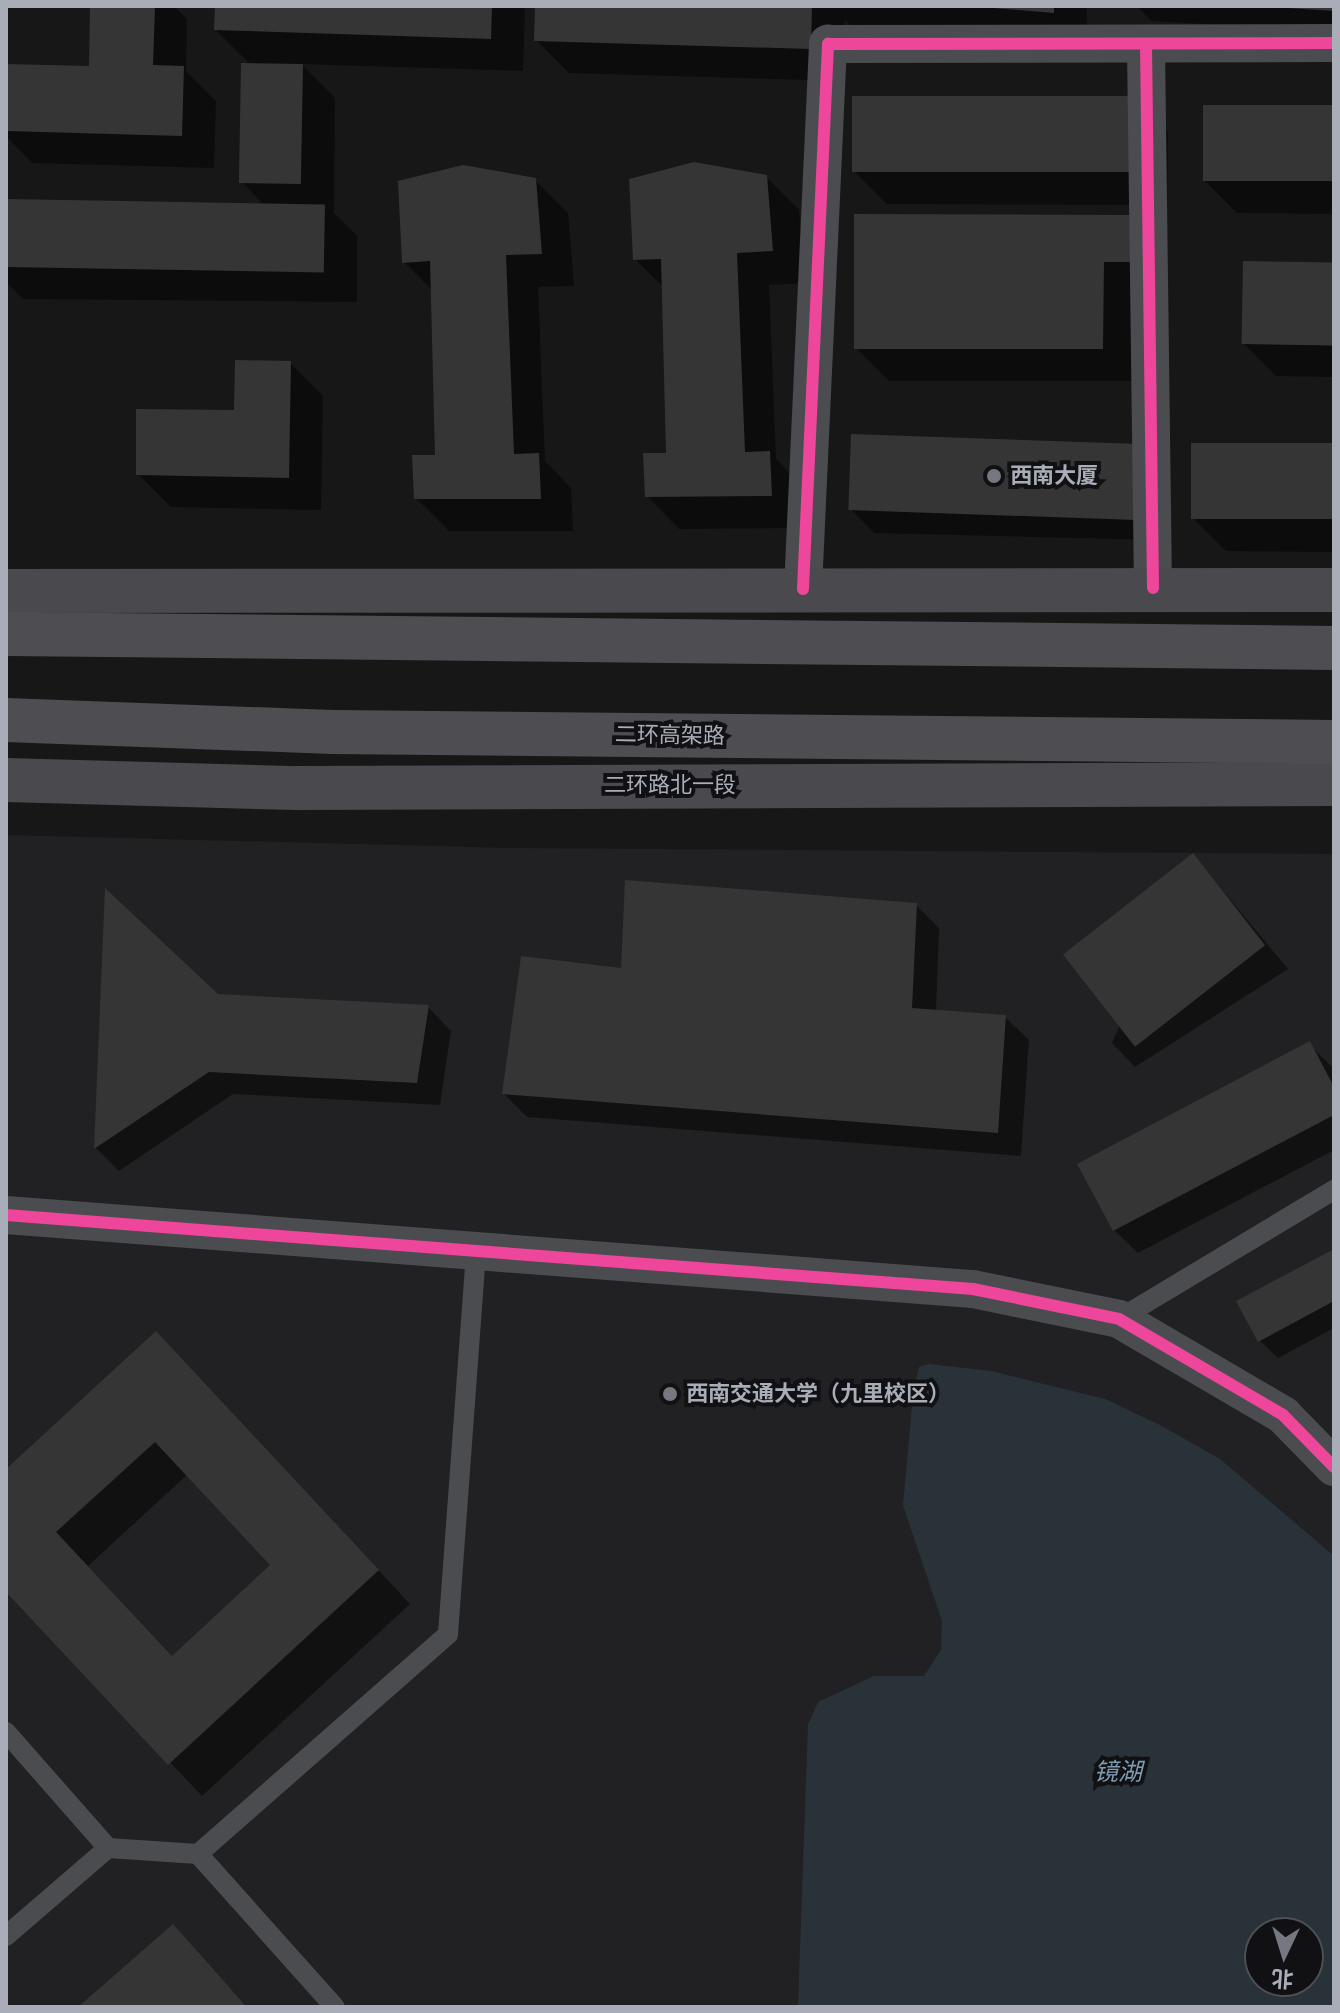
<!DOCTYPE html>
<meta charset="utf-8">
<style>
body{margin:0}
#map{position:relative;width:1340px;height:2013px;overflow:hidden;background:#171717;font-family:Mulish,"Noto Sans SC",sans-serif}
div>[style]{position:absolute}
.built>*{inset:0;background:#212123}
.water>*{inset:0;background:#2a3239}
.shadow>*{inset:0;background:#0007}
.building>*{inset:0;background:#353536;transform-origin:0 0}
.service>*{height:20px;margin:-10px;padding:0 10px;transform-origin:10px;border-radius:10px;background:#4b4c50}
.minor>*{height:38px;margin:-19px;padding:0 19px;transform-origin:19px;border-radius:19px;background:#4b4c50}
.secondary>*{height:44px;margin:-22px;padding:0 22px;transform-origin:22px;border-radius:22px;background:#4a4a4e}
.trunk>*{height:44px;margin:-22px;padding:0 22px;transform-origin:22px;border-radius:22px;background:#4e4e52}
.cycleway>*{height:12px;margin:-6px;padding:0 6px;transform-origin:6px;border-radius:6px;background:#ed469a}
.dots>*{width:22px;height:22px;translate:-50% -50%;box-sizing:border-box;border:4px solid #111113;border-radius:50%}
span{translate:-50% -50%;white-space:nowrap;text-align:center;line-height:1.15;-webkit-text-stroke:8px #111113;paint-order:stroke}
.poi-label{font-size:22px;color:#a8adb8;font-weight:700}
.left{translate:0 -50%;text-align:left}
.street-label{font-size:22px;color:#a8adb8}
.water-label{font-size:24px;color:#7f9bb3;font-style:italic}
.frame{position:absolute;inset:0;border:8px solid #a8adb8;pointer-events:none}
.north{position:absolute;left:1244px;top:1917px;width:80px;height:80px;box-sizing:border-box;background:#111113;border:2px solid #4d4f55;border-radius:50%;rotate:184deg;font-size:22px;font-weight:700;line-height:32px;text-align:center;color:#a8adb8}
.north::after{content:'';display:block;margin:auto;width:28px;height:36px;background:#757880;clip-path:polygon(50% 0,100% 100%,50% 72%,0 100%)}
</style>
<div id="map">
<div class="built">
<i style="clip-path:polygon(evenodd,6px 835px,512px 848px,1334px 854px,1334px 2007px,6px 2007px,6px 835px,1260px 1933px,1308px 1933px,1308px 1981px,1260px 1981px,1260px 1933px)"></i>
</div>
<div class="water">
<i style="clip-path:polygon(evenodd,929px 1364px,991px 1371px,1105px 1399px,1160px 1425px,1220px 1459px,1334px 1556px,1334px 2007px,798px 2007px,808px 1725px,818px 1702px,874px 1676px,924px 1676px,941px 1650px,942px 1621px,903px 1505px,913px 1396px,919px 1367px,929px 1364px,1260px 1933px,1308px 1933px,1308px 1981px,1260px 1981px,1260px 1933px)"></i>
</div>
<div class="shadow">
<i style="clip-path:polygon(92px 6px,174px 6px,187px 19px,186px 71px,216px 101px,214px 168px,32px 163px,6px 136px,6px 66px,91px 68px)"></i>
<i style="clip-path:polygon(217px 6px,525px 6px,523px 71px,301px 64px,335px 98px,334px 213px,357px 236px,357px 302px,23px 299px,6px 282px,6px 201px,262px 203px,242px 182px,251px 65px,216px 30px)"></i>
<i style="clip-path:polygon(537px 6px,1087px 6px,1086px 44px,859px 34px,845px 20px,843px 81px,569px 73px,536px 40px)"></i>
<i style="clip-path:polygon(1137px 6px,1334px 6px,1334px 32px,1151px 21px)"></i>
<i style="clip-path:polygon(1135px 99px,1168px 132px,1167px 205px,887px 204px,854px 171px)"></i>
<i style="clip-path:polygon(1334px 108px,1334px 214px,1237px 213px,1204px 180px)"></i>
<i style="clip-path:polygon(766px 177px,799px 210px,805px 283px,769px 285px,776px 459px,802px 486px,804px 528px,679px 529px,647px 496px,668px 455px,664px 288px,635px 259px)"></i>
<i style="clip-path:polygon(535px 180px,568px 213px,574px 286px,538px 287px,545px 461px,571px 488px,573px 531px,449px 531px,416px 498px,437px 457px,432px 290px,404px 262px)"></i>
<i style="clip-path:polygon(856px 216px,1167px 250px,1136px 381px,889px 381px,856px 348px)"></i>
<i style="clip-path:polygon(1334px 265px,1334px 377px,1276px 376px,1243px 343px)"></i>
<i style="clip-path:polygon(290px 363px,323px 396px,321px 510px,171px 507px,138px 474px,236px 412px)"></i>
<i style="clip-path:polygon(1138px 444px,1159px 540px,874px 533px,851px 509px)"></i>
<i style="clip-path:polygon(1334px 446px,1334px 552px,1226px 551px,1193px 518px)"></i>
<i style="clip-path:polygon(1193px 855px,1288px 969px,1135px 1067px,1112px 1043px)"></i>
<i style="clip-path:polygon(107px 892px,217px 996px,428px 1007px,451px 1031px,440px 1105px,233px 1094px,119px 1171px,96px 1148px)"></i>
<i style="clip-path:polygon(916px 905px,939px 928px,936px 1012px,1005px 1017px,1029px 1040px,1021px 1156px,527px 1117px,504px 1094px,623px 970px)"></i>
<i style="clip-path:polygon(1309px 1044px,1334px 1069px,1334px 1150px,1138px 1253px,1114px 1230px)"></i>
<i style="clip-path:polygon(1334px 1251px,1334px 1328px,1278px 1358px,1260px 1341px)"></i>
<i style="clip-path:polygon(evenodd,188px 1366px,410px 1604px,202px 1796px,6px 1589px,6px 1472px,188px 1366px,188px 1474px,273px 1565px,173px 1657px,88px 1566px,188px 1474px)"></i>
<i style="clip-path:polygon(173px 1927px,248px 2007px,81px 2007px)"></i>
</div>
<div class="building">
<i style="clip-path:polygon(90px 6px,155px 6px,153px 65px,184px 66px,182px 136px,6px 131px,6px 64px,89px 66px)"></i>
<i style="clip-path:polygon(215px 6px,492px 6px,491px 39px,214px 30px)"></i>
<i style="clip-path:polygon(535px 6px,812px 6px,811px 49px,534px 41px)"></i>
<i style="clip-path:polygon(969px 6px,1054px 6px,1054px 13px)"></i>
<i style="clip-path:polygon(1288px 6px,1334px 6px,1334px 11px,1288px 8px)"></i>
<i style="left:241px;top:63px;width:62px;height:120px;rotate:1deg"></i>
<i style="left:852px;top:96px;width:284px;height:76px"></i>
<i style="left:1203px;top:105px;width:131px;height:76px"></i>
<i style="clip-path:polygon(694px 162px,767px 175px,773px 251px,737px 253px,745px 452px,770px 451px,772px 496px,645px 497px,643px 453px,666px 453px,661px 259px,633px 260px,629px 179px)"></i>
<i style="clip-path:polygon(463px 165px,536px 178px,542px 254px,506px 255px,514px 454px,539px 453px,541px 499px,414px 499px,412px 455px,435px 455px,430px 261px,402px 263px,398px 181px)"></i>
<i style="left:6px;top:199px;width:319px;height:68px;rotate:1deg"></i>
<i style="clip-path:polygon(854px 214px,1135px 215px,1135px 262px,1104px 262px,1103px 349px,854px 349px)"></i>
<i style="left:1243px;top:261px;width:91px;height:83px;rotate:1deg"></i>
<i style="clip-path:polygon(235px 360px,291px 361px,289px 478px,136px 475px,136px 409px,234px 410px)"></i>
<i style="left:851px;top:434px;width:288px;height:76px;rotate:2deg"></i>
<i style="left:1191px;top:443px;width:143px;height:76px"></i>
<i style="left:1193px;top:853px;width:117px;height:165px;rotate:52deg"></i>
<i style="clip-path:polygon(625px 880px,917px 903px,912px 1008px,1006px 1015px,998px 1133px,502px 1094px,521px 956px,621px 968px)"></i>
<i style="clip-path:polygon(105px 888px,218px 994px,429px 1005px,417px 1083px,209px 1072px,94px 1149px)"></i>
<i style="clip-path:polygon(1310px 1041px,1334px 1087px,1334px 1115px,1113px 1231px,1077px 1164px)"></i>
<i style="clip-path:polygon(1334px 1249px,1334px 1301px,1258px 1342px,1236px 1301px)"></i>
<i style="clip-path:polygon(evenodd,156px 1331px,379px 1570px,168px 1765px,6px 1592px,6px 1469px,156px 1331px,155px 1442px,270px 1565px,172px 1656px,56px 1532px,155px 1442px)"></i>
<i style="clip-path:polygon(173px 1924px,247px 2007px,78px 2007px)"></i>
</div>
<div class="service">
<i style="left:1119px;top:1319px;width:251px;rotate:-31deg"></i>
<i style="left:6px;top:1732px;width:154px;rotate:48.7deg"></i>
<i style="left:108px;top:1848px;width:135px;rotate:139.2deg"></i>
<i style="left:108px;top:1848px;width:90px;rotate:3.8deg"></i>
<i style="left:198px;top:1854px;width:205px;rotate:48.2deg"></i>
<i style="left:198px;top:1854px;width:333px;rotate:-41.3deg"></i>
<i style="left:448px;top:1634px;width:382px;rotate:-85.8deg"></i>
</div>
<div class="minor">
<i style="left:1146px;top:46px;width:542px;rotate:89.26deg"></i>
<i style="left:803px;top:589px;width:546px;rotate:-87.37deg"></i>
<i style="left:828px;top:44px;width:506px;rotate:-0.11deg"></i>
<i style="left:6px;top:1215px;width:970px;rotate:4.38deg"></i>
<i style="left:973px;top:1289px;width:149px;rotate:11.6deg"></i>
<i style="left:1119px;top:1319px;width:190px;rotate:30.3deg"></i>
<i style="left:1283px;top:1415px;width:73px;rotate:45.6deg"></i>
</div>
<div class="secondary">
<i style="left:6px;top:591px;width:1328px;rotate:-0.04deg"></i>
<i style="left:6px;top:780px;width:291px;rotate:1.6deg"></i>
<i style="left:297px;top:788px;width:1037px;rotate:-0.22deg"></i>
</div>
<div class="trunk">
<i style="left:6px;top:634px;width:1328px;rotate:0.6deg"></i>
<i style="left:6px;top:720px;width:327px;rotate:2.1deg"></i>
<i style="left:333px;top:732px;width:1001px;rotate:0.57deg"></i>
</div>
<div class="cycleway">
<i style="left:1146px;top:46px;width:542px;rotate:89.26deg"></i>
<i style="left:803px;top:589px;width:546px;rotate:-87.37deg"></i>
<i style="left:828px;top:44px;width:506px;rotate:-0.11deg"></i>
<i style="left:6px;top:1215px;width:970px;rotate:4.38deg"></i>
<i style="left:973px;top:1289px;width:149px;rotate:11.6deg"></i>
<i style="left:1119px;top:1319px;width:190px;rotate:30.3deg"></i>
<i style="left:1283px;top:1415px;width:73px;rotate:45.6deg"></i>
</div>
<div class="dots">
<i style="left:994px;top:476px;background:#757880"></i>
<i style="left:670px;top:1394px;background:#757880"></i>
</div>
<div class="poi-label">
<span class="left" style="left:1010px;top:476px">西南大厦</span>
<span class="left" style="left:686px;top:1394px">西南交通大学（九里校区）</span>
</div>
<div class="street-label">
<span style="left:670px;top:735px;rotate:1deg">二环高架路</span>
<span style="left:670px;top:785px">二环路北一段</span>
</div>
<div class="water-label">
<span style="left:1118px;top:1772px">镜湖</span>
</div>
<div class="frame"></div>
<div class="north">北</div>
</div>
